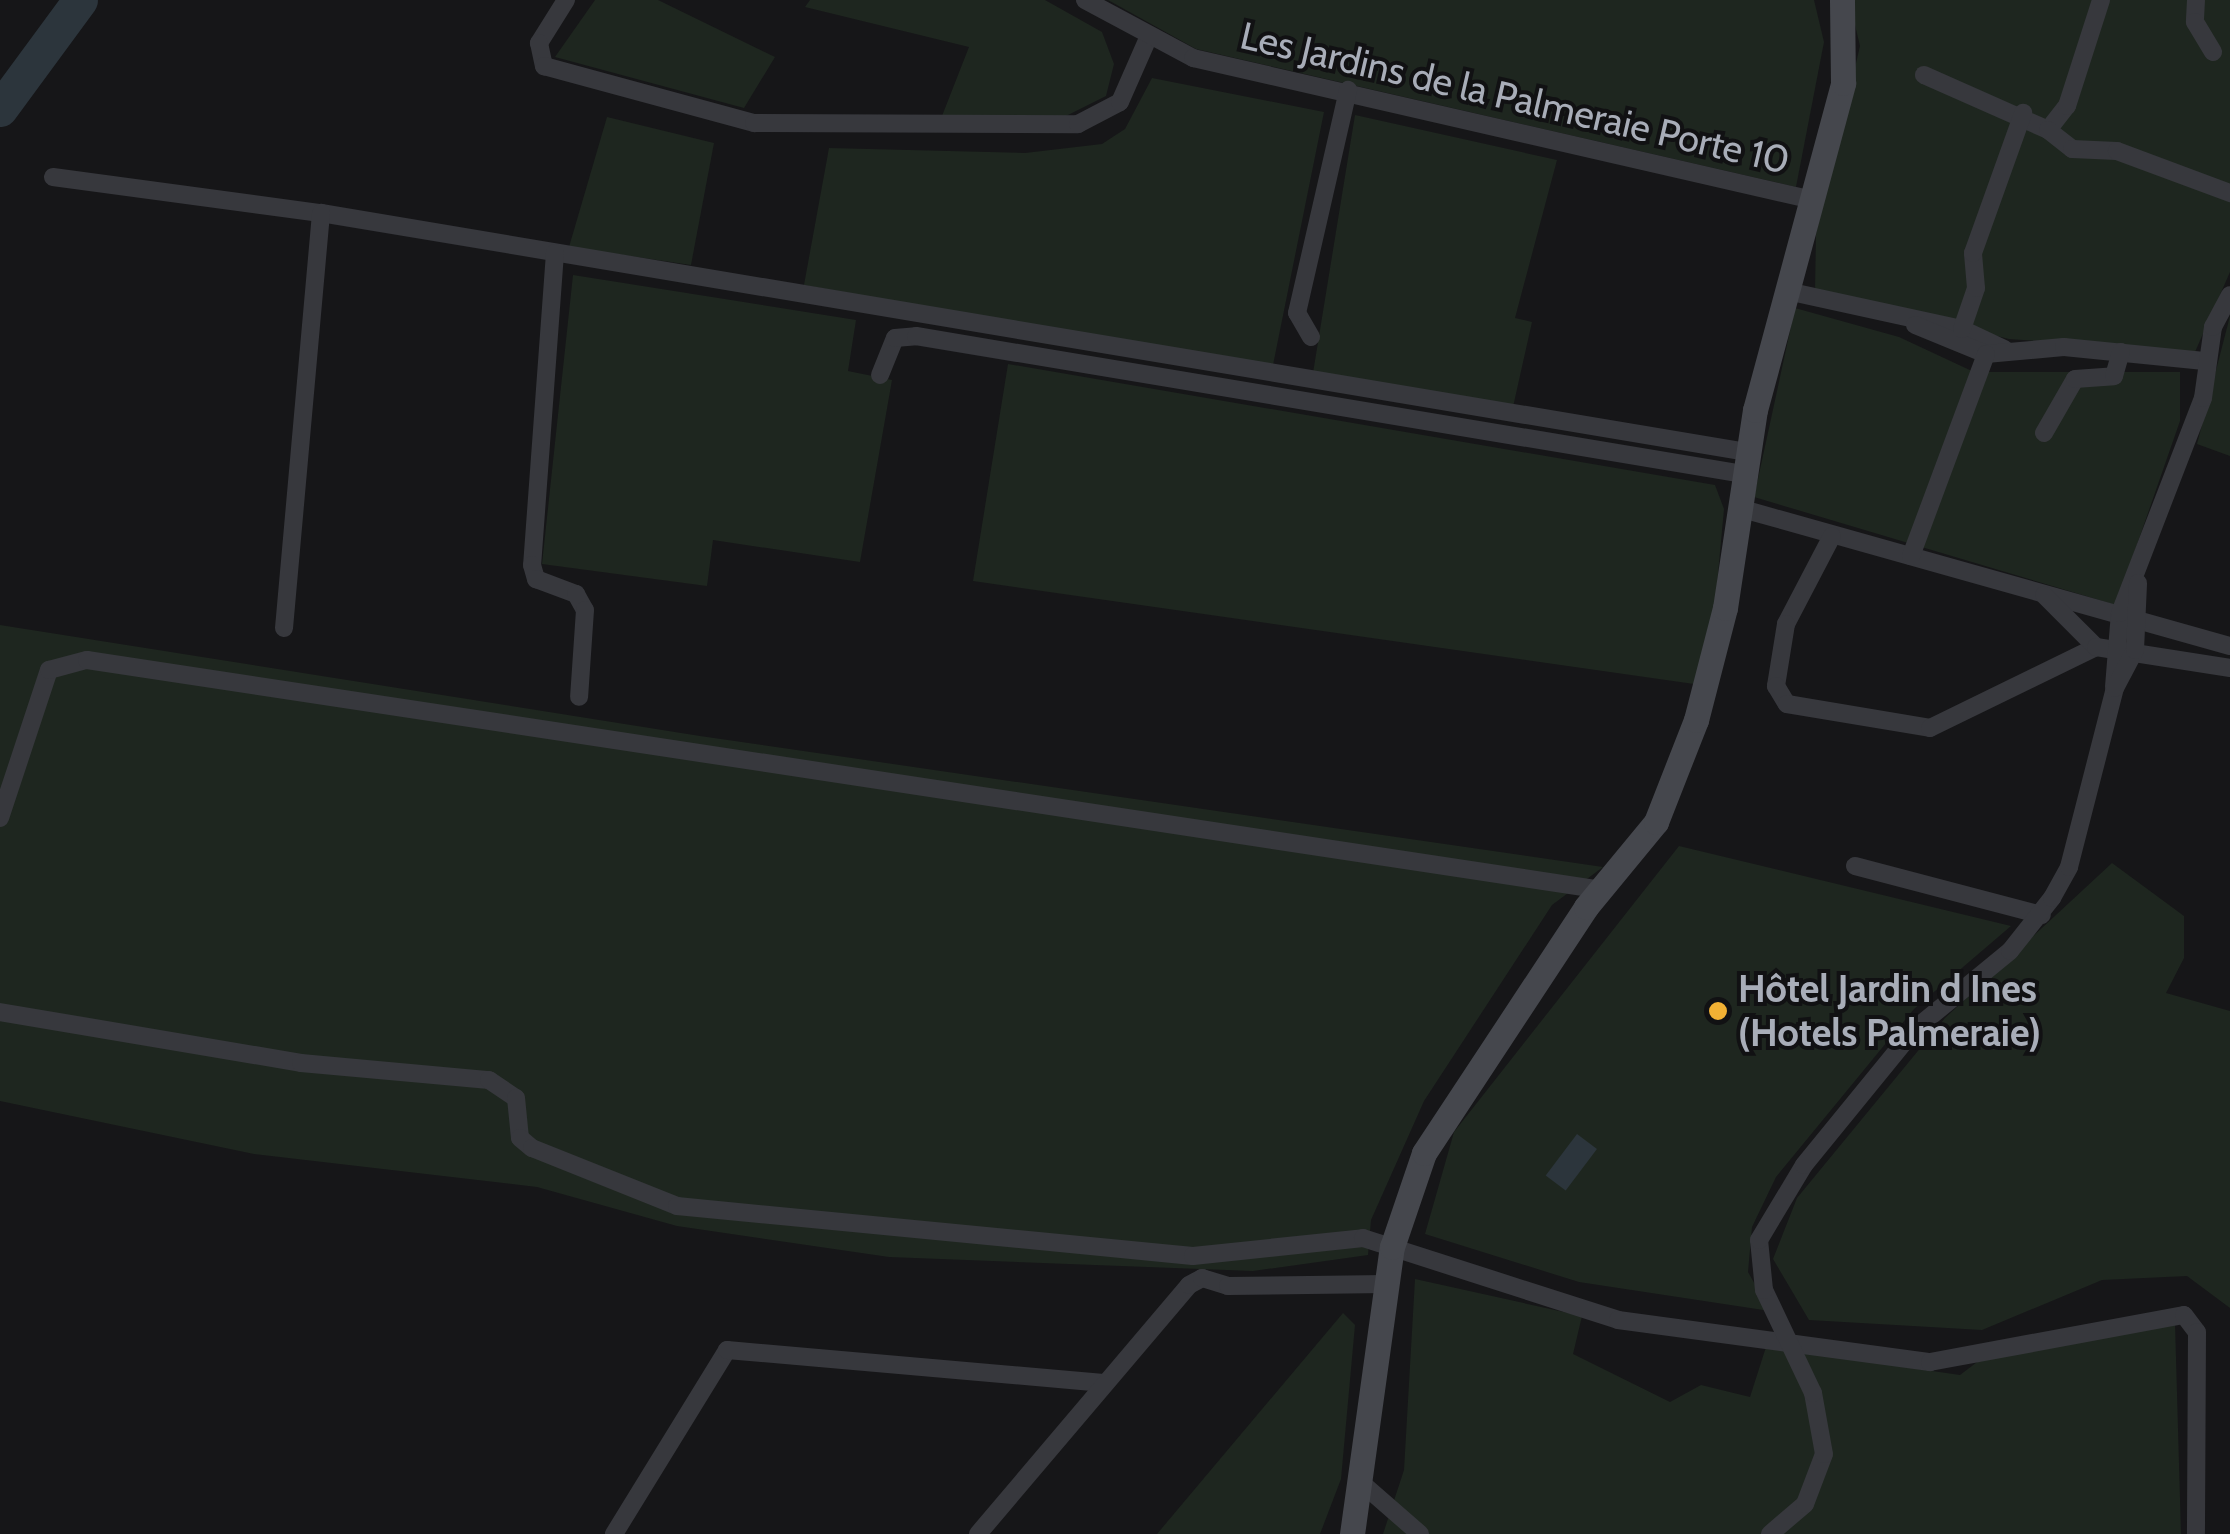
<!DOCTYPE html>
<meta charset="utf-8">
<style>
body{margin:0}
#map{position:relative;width:2230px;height:1534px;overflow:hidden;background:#161618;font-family:Cabin,sans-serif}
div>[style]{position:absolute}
.green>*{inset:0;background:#1e261f}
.water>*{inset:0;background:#2c353c;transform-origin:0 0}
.river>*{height:35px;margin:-17.5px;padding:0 17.5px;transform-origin:17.5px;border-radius:17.5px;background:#2c353c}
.street>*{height:18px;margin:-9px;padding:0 9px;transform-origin:9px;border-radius:9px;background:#37383d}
.secondary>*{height:25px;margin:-12.5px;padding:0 12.5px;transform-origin:12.5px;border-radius:12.5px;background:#45474d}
.dots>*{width:28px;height:28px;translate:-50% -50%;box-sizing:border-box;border:5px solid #111113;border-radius:50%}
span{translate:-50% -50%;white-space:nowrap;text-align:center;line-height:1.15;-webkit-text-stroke:8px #111113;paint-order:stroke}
.street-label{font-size:38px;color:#a8adb8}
.poi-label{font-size:38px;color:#a8adb8;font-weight:700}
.left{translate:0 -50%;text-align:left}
</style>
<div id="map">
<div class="green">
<i style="clip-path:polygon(595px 0,658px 0,775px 57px,744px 108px,555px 57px)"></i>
<i style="clip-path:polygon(810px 0,1045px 0,1102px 32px,1114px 64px,1106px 96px,1064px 117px,942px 116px,969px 47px,805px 7px)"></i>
<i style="clip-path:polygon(1108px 0,1814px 0,1824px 42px,1796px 187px,1196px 49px)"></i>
<i style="clip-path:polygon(1849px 0,2230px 0,2230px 272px,2195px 352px,2009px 339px,1815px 291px,1816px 234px,1860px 46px)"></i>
<i style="clip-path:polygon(1152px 78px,1324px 112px,1272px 370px,804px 285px,829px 148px,1025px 153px,1102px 144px,1125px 129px)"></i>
<i style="clip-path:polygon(1355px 115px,1557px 160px,1515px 318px,1532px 322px,1513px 407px,1313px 373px)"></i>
<i style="clip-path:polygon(607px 117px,714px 143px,691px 265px,569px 247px)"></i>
<i style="clip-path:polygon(573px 275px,856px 320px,848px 371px,892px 380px,860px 562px,713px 540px,707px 586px,542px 564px)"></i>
<i style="clip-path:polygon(1795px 308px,1899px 337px,1974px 372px,2180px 372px,2180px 421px,2116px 605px,1754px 497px)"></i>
<i style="clip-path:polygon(2230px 316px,2230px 456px,2197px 444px)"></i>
<i style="clip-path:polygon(1008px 364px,1715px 485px,1724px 509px,1714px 617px,1694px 684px,973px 581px)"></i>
<i style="clip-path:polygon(0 625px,700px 736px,1603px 867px,1552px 905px,1424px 1101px,1371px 1220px,1368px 1255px,1253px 1271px,889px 1257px,677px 1226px,537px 1187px,254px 1154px,0 1101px)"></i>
<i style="clip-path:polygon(1679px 846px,2011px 926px,1914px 1009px,1776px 1177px,1752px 1227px,1748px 1272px,1770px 1311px,1579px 1282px,1425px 1234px,1454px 1132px)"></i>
<i style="clip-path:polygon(2112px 863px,2184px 916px,2184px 958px,2166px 993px,2230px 1011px,2230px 1308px,2187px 1276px,2102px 1280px,1982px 1330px,1809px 1320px,1773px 1259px,1797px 1198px,1945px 1018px)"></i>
<i style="clip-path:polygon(1415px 1279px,1582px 1316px,1573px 1354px,1670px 1402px,1701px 1385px,1750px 1397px,1766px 1347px,1960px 1375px,1989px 1353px,2175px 1323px,2181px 1534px,1383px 1534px,1404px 1470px)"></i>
<i style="clip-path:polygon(1343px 1313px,1355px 1325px,1341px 1479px,1320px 1534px,1157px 1534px)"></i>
</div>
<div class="water">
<i style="left:1577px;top:1134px;width:25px;height:52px;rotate:37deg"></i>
</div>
<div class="river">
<i style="left:0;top:109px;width:135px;rotate:-53.7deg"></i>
</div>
<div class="street">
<i style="left:566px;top:0;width:51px;rotate:122.1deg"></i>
<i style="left:539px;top:43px;width:24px;rotate:78deg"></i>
<i style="left:544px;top:66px;width:218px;rotate:15.2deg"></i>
<i style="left:754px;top:123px;width:324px;rotate:0.2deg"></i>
<i style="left:1078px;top:124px;width:47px;rotate:-27.6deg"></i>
<i style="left:1120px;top:102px;width:72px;rotate:-66.3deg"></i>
<i style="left:1085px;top:0;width:123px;rotate:28.2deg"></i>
<i style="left:1193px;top:58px;width:636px;rotate:12.9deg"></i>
<i style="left:2196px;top:0;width:22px;rotate:93deg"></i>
<i style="left:2195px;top:22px;width:35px;rotate:59deg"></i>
<i style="left:1924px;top:75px;width:136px;rotate:23.9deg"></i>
<i style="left:2048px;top:130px;width:31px;rotate:-52deg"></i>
<i style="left:2067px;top:106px;width:111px;rotate:-72.2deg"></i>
<i style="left:2048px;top:130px;width:31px;rotate:38deg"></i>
<i style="left:2072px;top:149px;width:45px;rotate:2.5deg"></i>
<i style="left:2117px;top:151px;width:121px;rotate:20.4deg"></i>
<i style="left:53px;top:177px;width:270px;rotate:7.7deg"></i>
<i style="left:321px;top:213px;width:1445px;rotate:9.52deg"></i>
<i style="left:555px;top:253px;width:313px;rotate:94.2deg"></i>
<i style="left:532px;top:565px;width:15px;rotate:74deg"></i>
<i style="left:536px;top:579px;width:43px;rotate:20.6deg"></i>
<i style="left:576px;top:594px;width:18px;rotate:61deg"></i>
<i style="left:585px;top:610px;width:87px;rotate:93.9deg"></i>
<i style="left:1787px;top:291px;width:179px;rotate:12.3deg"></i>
<i style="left:1962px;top:329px;width:47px;rotate:25.5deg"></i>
<i style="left:1915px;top:325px;width:77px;rotate:22.2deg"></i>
<i style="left:1986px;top:354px;width:78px;rotate:-5.1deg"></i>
<i style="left:2064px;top:347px;width:141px;rotate:5.7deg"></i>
<i style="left:1962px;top:329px;width:43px;rotate:-71.1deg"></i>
<i style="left:1976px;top:288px;width:35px;rotate:-95deg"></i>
<i style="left:1973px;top:253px;width:149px;rotate:-70.3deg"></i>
<i style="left:1311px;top:337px;width:28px;rotate:-120deg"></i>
<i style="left:1297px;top:313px;width:229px;rotate:-77.1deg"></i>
<i style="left:880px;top:375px;width:40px;rotate:-68deg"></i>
<i style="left:895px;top:338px;width:21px;rotate:-5deg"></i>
<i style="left:916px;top:336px;width:838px;rotate:9.47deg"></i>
<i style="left:2044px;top:433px;width:62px;rotate:-60.1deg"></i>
<i style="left:2075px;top:379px;width:39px;rotate:-4deg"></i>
<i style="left:2114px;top:376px;width:25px;rotate:-74deg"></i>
<i style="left:1739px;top:508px;width:510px;rotate:15.7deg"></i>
<i style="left:1832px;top:536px;width:99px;rotate:117.6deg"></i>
<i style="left:1786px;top:624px;width:63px;rotate:99.2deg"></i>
<i style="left:1776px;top:686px;width:21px;rotate:59deg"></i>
<i style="left:1787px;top:704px;width:145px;rotate:9.5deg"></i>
<i style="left:1930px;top:728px;width:185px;rotate:-26deg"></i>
<i style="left:1911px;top:556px;width:215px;rotate:-69.6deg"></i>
<i style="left:2044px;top:595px;width:74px;rotate:45deg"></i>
<i style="left:2096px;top:647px;width:136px;rotate:8.9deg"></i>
<i style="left:284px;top:628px;width:417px;rotate:-84.9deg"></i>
<i style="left:2114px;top:687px;width:74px;rotate:-85.4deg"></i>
<i style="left:2120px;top:613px;width:230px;rotate:-68.9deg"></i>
<i style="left:2203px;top:398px;width:72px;rotate:-82deg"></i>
<i style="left:2213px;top:327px;width:36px;rotate:-62deg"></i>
<i style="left:0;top:818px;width:156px;rotate:-71.7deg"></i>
<i style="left:49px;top:670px;width:39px;rotate:-15deg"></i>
<i style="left:87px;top:660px;width:1532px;rotate:8.63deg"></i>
<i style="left:1855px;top:866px;width:193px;rotate:14.7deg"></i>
<i style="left:0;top:1012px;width:305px;rotate:9.6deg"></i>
<i style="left:301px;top:1063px;width:189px;rotate:5.2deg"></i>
<i style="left:489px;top:1080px;width:32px;rotate:34deg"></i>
<i style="left:516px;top:1098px;width:40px;rotate:84.3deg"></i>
<i style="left:520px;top:1138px;width:16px;rotate:40deg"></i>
<i style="left:532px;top:1148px;width:156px;rotate:21.8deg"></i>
<i style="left:677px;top:1206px;width:518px;rotate:5.53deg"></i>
<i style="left:1193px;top:1256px;width:171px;rotate:-6deg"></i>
<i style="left:1363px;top:1238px;width:268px;rotate:17.8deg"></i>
<i style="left:1618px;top:1320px;width:315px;rotate:7.7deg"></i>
<i style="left:1930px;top:1362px;width:258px;rotate:-10.5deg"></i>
<i style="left:2184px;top:1315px;width:21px;rotate:53deg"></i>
<i style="left:2197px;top:1332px;width:202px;rotate:90.3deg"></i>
<i style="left:1365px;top:1486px;width:73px;rotate:41.1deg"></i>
<i style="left:614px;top:1534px;width:216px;rotate:-58.4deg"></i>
<i style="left:727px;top:1350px;width:378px;rotate:5deg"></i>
<i style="left:978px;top:1534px;width:326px;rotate:-49.7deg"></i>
<i style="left:1189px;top:1285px;width:15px;rotate:-28deg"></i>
<i style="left:1202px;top:1278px;width:27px;rotate:17deg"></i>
<i style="left:1228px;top:1286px;width:158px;rotate:-0.7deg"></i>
<i style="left:1770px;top:1534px;width:46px;rotate:-40.6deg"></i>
<i style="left:1805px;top:1504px;width:53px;rotate:-69.2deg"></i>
<i style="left:1824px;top:1454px;width:62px;rotate:-100.2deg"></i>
<i style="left:1813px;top:1393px;width:114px;rotate:-115.4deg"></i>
<i style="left:1764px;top:1290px;width:50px;rotate:-95.7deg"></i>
<i style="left:1759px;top:1240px;width:87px;rotate:-59deg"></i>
<i style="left:1804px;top:1165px;width:176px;rotate:-50.8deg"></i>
<i style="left:1915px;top:1029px;width:123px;rotate:-39.4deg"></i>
<i style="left:2010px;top:951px;width:68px;rotate:-51.6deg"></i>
<i style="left:2052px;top:898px;width:35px;rotate:-61deg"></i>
<i style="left:2069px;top:867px;width:185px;rotate:-75.6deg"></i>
<i style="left:2115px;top:688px;width:43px;rotate:-62.2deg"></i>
<i style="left:2135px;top:650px;width:67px;rotate:-87.4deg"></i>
</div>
<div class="secondary">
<i style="left:1352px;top:1534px;width:290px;rotate:-82.1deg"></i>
<i style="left:1392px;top:1247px;width:99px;rotate:-71.2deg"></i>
<i style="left:1424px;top:1153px;width:295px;rotate:-56.6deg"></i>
<i style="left:1586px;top:907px;width:110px;rotate:-50.5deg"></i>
<i style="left:1656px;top:822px;width:110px;rotate:-68.6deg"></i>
<i style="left:1696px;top:720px;width:116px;rotate:-75.5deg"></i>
<i style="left:1725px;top:608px;width:200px;rotate:-81.4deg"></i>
<i style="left:1755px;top:410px;width:339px;rotate:-74.9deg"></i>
<i style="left:1843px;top:83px;width:83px;rotate:-90.7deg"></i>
</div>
<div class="dots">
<i style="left:1718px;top:1011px;background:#f2b134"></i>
</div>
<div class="street-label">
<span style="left:1515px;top:98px;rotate:13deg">Les Jardins de la Palmeraie Porte 10</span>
</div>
<div class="poi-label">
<span class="left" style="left:1738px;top:1011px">Hôtel Jardin d Ines<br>(Hotels Palmeraie)</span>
</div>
</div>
